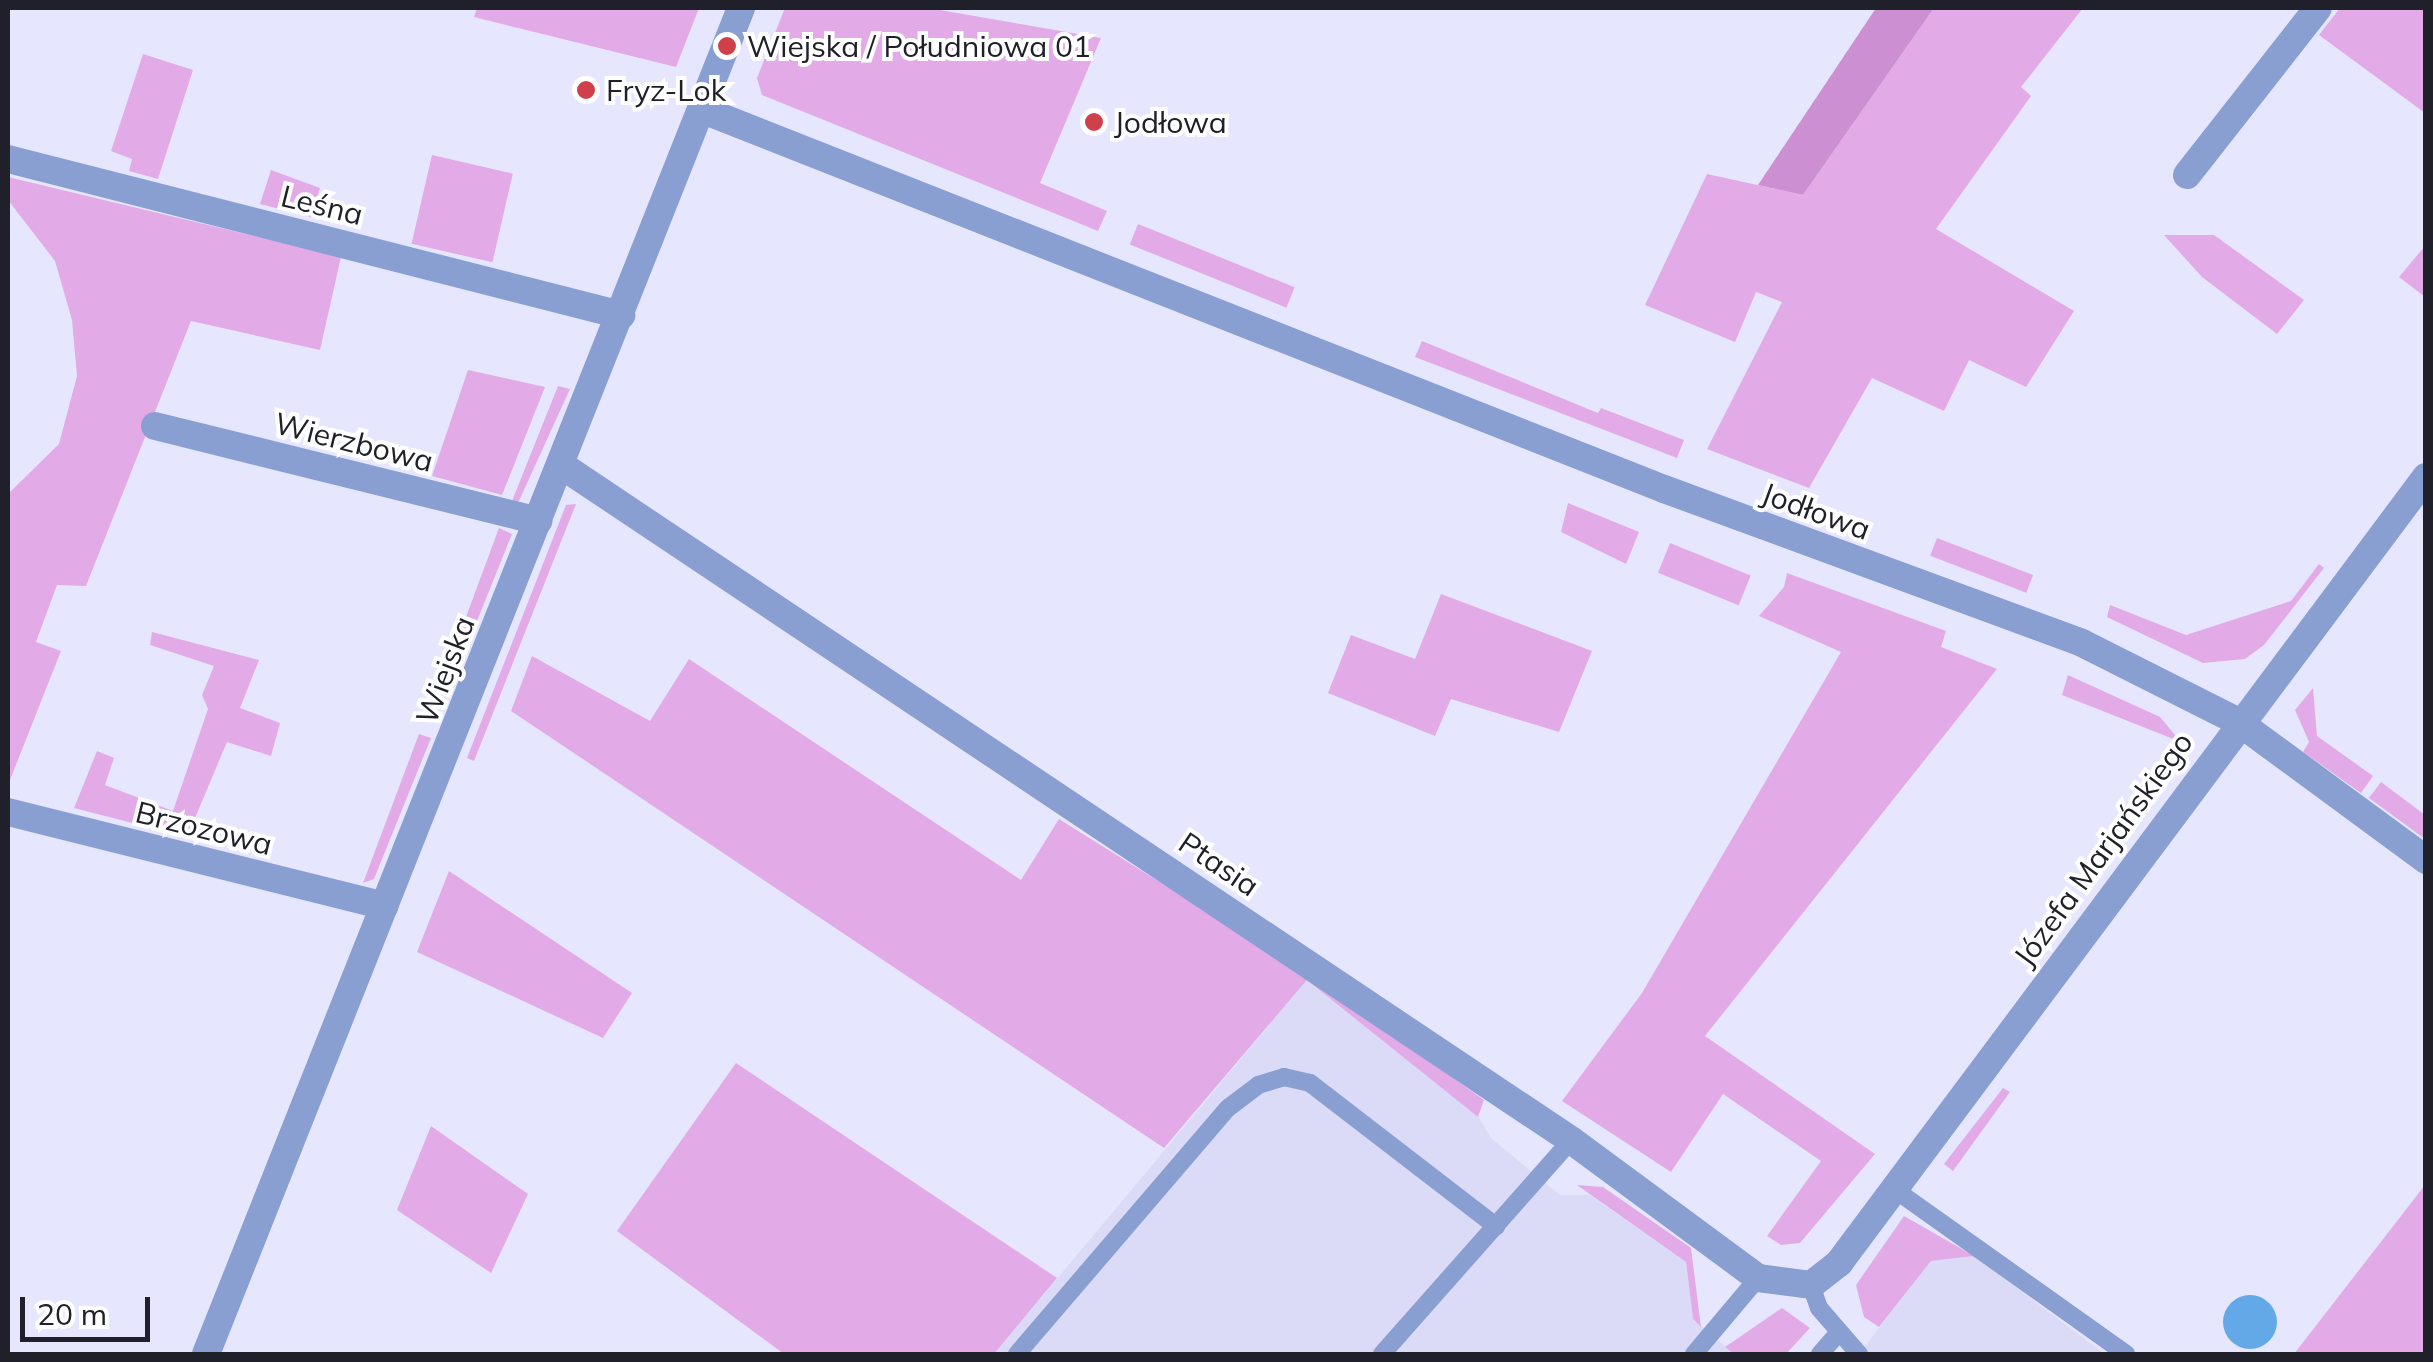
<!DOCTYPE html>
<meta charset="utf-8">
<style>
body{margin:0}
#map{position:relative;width:2433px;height:1362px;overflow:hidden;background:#e6e7fe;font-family:Mulish,sans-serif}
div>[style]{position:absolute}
.built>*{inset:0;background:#dbdbf8}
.green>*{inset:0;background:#e3aae8;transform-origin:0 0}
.forest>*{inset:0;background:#cc90d2}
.water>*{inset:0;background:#64a9e7}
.round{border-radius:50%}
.service>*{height:18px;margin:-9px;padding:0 9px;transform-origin:9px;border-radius:9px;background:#899fd2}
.minor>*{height:28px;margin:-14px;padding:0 14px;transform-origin:14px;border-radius:14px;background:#899fd2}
.tertiary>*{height:28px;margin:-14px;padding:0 14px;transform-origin:14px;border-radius:14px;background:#899fd2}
.dots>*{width:28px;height:28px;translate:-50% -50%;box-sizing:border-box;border:5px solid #fff;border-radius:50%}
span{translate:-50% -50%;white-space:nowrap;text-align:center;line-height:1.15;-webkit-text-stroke:8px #fff;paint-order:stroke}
.poi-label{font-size:30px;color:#20202a}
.left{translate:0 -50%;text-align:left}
.street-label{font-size:30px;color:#20202a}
.frame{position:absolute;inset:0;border:10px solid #20202a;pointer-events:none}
.scale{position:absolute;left:20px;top:1297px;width:130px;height:45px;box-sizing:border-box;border:5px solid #20202a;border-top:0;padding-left:12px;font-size:30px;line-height:35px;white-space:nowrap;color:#20202a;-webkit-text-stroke:8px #fff;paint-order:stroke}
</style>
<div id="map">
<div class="built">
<i style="clip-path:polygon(1307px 980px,1471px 1105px,1491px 1138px,1560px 1195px,1590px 1195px,1686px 1262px,1693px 1319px,1734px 1354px,994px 1354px)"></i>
<i style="clip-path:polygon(1974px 1256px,2105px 1354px,1859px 1354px,1931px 1261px)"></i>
</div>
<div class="green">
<i style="clip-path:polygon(477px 8px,699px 8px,676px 67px,474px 17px)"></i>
<i style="clip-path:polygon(785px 8px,928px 8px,1101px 38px,1040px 183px,1107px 211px,1098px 231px,762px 95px,757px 78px)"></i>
<i style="clip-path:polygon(1934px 8px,2083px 8px,2021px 87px,2031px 96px,1936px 229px,2074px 311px,2026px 387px,1969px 360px,1944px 411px,1872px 378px,1809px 488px,1707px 449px,1782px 302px,1756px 292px,1735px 342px,1645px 305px,1707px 174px,1803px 195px)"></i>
<i style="clip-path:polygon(2340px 8px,2425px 8px,2425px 113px,2319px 35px)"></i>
<i style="clip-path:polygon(143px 54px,193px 70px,158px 179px,129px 171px,132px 159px,111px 151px)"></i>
<i style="left:432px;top:155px;width:83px;height:91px;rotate:13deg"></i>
<i style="clip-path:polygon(271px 170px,320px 188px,311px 217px,260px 204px)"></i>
<i style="clip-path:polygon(8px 177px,341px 257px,320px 350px,191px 321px,86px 586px,57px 585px,36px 642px,61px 651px,8px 785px,8px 494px,59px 444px,77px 376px,72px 320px,55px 261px,8px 200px)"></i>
<i style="left:1138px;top:224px;width:169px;height:22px;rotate:22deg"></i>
<i style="clip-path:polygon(2164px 235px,2214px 235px,2304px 300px,2277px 334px,2202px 277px)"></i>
<i style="clip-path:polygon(2425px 246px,2425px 297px,2399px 277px)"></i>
<i style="clip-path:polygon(1422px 341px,1598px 413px,1601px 408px,1684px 440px,1677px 458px,1415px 357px)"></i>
<i style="clip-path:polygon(468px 370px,545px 387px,502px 495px,432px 476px)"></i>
<i style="clip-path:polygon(558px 386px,570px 389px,518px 503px,512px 501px)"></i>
<i style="clip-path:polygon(1568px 503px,1639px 532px,1626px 564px,1561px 532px)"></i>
<i style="clip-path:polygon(576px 504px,474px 761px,467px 758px,566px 505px)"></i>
<i style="clip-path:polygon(499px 528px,512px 534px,452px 683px,443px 679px)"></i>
<i style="left:1937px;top:538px;width:103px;height:19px;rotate:21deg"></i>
<i style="left:1670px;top:543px;width:87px;height:32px;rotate:22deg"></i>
<i style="clip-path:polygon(2319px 564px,2324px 568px,2264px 645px,2245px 659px,2203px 663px,2107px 617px,2110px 605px,2186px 635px,2291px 601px)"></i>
<i style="clip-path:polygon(1787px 573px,1946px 631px,1941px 647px,1997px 669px,1705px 1036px,1875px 1154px,1800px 1243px,1781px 1245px,1767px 1236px,1821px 1161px,1723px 1094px,1671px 1172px,1562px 1101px,1642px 993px,1841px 652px,1759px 616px,1784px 587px)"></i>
<i style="clip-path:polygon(1441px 594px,1592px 651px,1559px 732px,1451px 699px,1435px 736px,1328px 693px,1351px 635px,1415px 659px)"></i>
<i style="clip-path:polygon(152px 632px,259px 660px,240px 708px,280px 723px,271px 756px,227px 742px,187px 837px,74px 808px,97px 751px,114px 758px,105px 785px,173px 811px,208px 709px,202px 695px,214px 666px,150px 645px)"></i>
<i style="clip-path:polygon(532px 656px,650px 721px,689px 659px,1021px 880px,1059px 819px,1307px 974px,1484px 1100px,1478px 1117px,1307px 980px,1164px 1148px,511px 711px)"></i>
<i style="clip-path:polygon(2068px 675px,2160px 717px,2181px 742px,2062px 695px)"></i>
<i style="clip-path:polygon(2313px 688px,2317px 736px,2373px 776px,2361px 793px,2303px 752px,2309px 742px,2295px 710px)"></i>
<i style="clip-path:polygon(419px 734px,431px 738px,374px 879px,363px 883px)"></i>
<i style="clip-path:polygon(2381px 782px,2425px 815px,2425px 839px,2369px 798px)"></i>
<i style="clip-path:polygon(449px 871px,632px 993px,603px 1038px,417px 952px)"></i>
<i style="clip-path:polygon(736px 1063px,1057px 1278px,994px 1354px,784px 1354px,617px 1231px)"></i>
<i style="clip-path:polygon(2003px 1088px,2010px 1092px,1953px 1171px,1944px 1164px)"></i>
<i style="clip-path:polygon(431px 1126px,528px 1194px,491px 1273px,397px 1210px)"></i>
<i style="clip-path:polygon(1577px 1185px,1603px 1187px,1691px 1248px,1701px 1327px,1693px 1319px,1686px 1262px)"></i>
<i style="clip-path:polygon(2425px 1185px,2425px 1354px,2294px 1354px)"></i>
<i style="clip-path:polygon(1904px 1216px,1974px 1256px,1931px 1261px,1879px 1327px,1864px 1317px,1856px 1285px)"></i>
<i style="clip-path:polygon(1782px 1308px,1810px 1328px,1786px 1354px,1734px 1354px,1725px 1347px)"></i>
</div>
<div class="forest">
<i style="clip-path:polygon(1876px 8px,1934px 8px,1803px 195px,1758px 185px)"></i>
</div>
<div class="water">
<i class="round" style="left:2223px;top:1295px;width:54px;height:54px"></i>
</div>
<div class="service">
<i style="left:1894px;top:1189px;width:285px;rotate:35.4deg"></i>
<i style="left:1811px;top:1285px;width:24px;rotate:71deg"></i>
<i style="left:1819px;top:1308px;width:61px;rotate:49deg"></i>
<i style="left:1017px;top:1354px;width:324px;rotate:-49.4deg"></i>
<i style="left:1228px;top:1108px;width:38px;rotate:-37deg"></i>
<i style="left:1258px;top:1085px;width:27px;rotate:-17deg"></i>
<i style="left:1284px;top:1077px;width:27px;rotate:13deg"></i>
<i style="left:1310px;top:1083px;width:235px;rotate:37.6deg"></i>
<i style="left:1382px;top:1354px;width:286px;rotate:-48.5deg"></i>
<i style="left:1694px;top:1354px;width:99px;rotate:-49.9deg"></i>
<i style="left:1820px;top:1354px;width:28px;rotate:-49deg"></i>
</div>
<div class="minor">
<i style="left:703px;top:110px;width:1033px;rotate:21.52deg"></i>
<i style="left:1664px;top:489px;width:445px;rotate:20.2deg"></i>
<i style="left:2082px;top:643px;width:174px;rotate:26.7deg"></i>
<i style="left:2237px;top:721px;width:235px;rotate:36.3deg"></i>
<i style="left:8px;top:159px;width:633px;rotate:14.28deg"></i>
<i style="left:2187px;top:175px;width:212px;rotate:-51.9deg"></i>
<i style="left:155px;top:426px;width:395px;rotate:13.9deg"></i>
<i style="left:561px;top:465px;width:1215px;rotate:33.76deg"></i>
<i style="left:1571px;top:1140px;width:232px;rotate:36.4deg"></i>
<i style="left:1758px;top:1278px;width:53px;rotate:7.5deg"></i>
<i style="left:1811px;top:1285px;width:36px;rotate:-38deg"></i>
<i style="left:1839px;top:1263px;width:981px;rotate:-53.25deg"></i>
<i style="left:8px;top:812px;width:388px;rotate:14deg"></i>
</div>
<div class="tertiary">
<i style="left:206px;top:1354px;width:1448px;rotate:-68.32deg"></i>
</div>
<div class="dots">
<i style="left:727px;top:46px;background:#d0404a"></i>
<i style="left:586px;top:90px;background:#d0404a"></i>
<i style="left:1094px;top:122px;background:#d0404a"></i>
</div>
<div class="poi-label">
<span class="left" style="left:747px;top:46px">Wiejska / Południowa 01</span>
<span class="left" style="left:606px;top:90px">Fryz-Lok</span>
<span class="left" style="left:1114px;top:122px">Jodłowa</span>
</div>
<div class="street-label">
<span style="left:322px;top:205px;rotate:14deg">Leśna</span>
<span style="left:354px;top:442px;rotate:14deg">Wierzbowa</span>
<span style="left:1816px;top:511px;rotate:20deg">Jodłowa</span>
<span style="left:445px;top:670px;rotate:-69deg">Wiejska</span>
<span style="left:204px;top:828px;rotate:14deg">Brzozowa</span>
<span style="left:2103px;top:849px;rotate:-54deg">Józefa Marjańskiego</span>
<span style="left:1219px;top:864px;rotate:34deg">Ptasia</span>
</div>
<div class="frame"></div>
<div class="scale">20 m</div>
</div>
